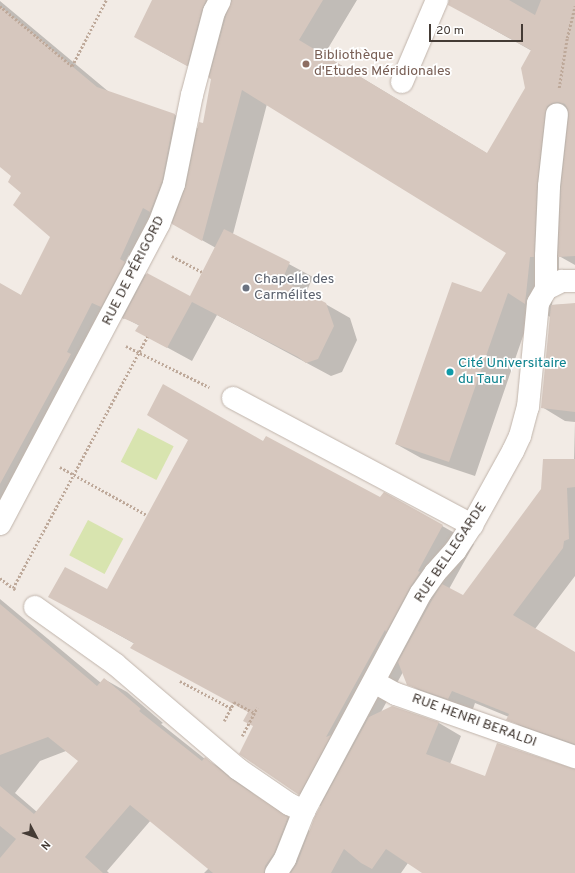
<!DOCTYPE html>
<meta charset="utf-8">
<style>
body{margin:0}
#map{position:relative;width:575px;height:873px;overflow:hidden;background:#f2ebe5;font-family:Overpass,sans-serif}
div>[style]{position:absolute}
.green>*{inset:0;background:#d8e4af;transform-origin:0 0}
.shadow>*{inset:0;background:#0003}
.building>*{inset:0;background:#d6c7be}
.path>*{height:2.5px;margin-top:-1.25px;transform-origin:0;background:repeating-linear-gradient(90deg,#bea99a 0 2px,transparent 0 4px)}
.roads{filter:drop-shadow(0 0 1px #c0b4ab) drop-shadow(0 0 1px #c0b4ab)}
.minor>*{height:22px;margin:-11px;padding:0 11px;transform-origin:11px;border-radius:11px;background:#fff}
.dots>*{width:11px;height:11px;translate:-50% -50%;box-sizing:border-box;border:2px solid #fff;border-radius:50%}
span{translate:-50% -50%;white-space:nowrap;text-align:center;line-height:1.15;-webkit-text-stroke:3.5px #fff;paint-order:stroke}
.education-label{font-size:14px;color:#785e54}
.left{translate:0 -50%;text-align:left}
.street-label{font-size:14px;color:#443b35}
.worship-label{font-size:14px;color:#5b616d}
.culture-label{font-size:14px;color:#0d838f}
.north{position:absolute;left:16px;top:817px;width:40px;height:40px;-webkit-text-stroke:3px #fff;paint-order:stroke;rotate:131deg;font-size:11px;font-weight:700;line-height:16px;text-align:center;color:#443b35}
.north::after{content:'';display:block;margin:auto;width:14px;height:18px;background:#443b35;clip-path:polygon(50% 0,100% 100%,50% 72%,0 100%)}
.scale{position:absolute;left:429px;top:24px;width:94px;height:18px;box-sizing:border-box;border:2px solid #443b35;border-top:0;padding-left:5px;font-size:12px;line-height:14px;white-space:nowrap;color:#443b35;-webkit-text-stroke:3px #fff;paint-order:stroke}
</style>
<div id="map">
<div class="green">
<i style="left:138px;top:428px;width:40px;height:38px;rotate:27deg"></i>
<i style="left:88px;top:520px;width:40px;height:40px;rotate:28deg"></i>
</div>
<div class="shadow">
<i style="clip-path:polygon(evenodd,153px 0,357px 0,324px 55px,488px 154px,527px 89px,532px 51px,482px 23px,461px 0,575px 0,575px 265px,559px 256px,559px 271px,555px 271px,552px 305px,575px 304px,575px 576px,535px 629px,575px 653px,575px 748px,531px 732px,508px 719px,509px 717px,475px 703px,472px 712px,431px 697px,408px 684px,403px 672px,381px 712px,392px 707px,439px 723px,461px 736px,450px 764px,486px 777px,575px 770px,575px 873px,424px 873px,408px 863px,401px 873px,204px 873px,209px 868px,151px 820px,107px 871px,109px 873px,0 873px,0 599px,101px 683px,104px 679px,127px 692px,163px 723px,161px 724px,205px 759px,228px 772px,254px 794px,310px 831px,322px 807px,299px 794px,255px 726px,249px 712px,135px 644px,49px 596px,108px 591px,264px 442px,381px 499px,384px 493px,474px 544px,449px 589px,464px 597px,574px 460px,575px 422px,565px 421px,542px 407px,552px 318px,533px 307px,475px 476px,421px 458px,396px 444px,481px 293px,508px 253px,267px 104px,233px 234px,313px 277px,306px 293px,350px 318px,357px 340px,342px 372px,331px 376px,217px 315px,192px 361px,137px 331px,140px 326px,125px 318px,124px 319px,116px 315px,0 532px,0 284px,21px 296px,51px 237px,12px 175px,0 166px,0 1px,109px 92px,175px 115px,199px 129px,204px 125px,212px 79px,160px 51px,153px 0,166px 220px,216px 248px,191px 298px,143px 273px,166px 220px,153px 0,66px 751px,79px 761px,37px 812px,15px 793px,40px 761px,66px 751px)"></i>
</div>
<div class="building">
<i style="clip-path:polygon(152px 0,206px 0,202px 9px,187px 66px,134px 37px)"></i>
<i style="clip-path:polygon(232px 0,323px 0,299px 40px,487px 153px,525px 88px,521px 68px,531px 50px,448px 5px,449px 0,509px 0,535px 15px,541px 0,575px 0,575px 256px,558px 257px,561px 187px,569px 115px,568px 109px,565px 104px,558px 102px,552px 103px,547px 106px,545px 113px,537px 185px,534px 257px,530px 257px,525px 304px,508px 293px,449px 462px,395px 444px,452px 282px,481px 292px,506px 253px,242px 90px,202px 241px,172px 224px,186px 186px,199px 122px,203px 123px,211px 79px,209px 78px,226px 16px)"></i>
<i style="clip-path:polygon(0 6px,97px 87px,175px 114px,162px 181px,150px 212px,143px 208px,120px 259px,125px 262px,101px 307px,92px 303px,67px 352px,71px 354px,0 484px,0 283px,21px 295px,50px 237px,13px 205px,21px 193px,8px 182px,11px 176px,0 167px)"></i>
<i style="clip-path:polygon(224px 229px,290px 262px,282px 280px,326px 303px,334px 326px,318px 359px,306px 363px,298px 357px,192px 302px,167px 348px,135px 331px,139px 325px,123px 318px,147px 273px,190px 296px)"></i>
<i style="clip-path:polygon(575px 303px,575px 412px,541px 408px,551px 305px)"></i>
<i style="clip-path:polygon(163px 384px,263px 441px,266px 436px,380px 497px,384px 492px,443px 525px,418px 571px,420px 572px,410px 587px,386px 632px,385px 630px,326px 737px,331px 735px,299px 795px,239px 754px,253px 726px,243px 721px,248px 712px,130px 648px,134px 643px,48px 597px,65px 567px,107px 589px,188px 440px,147px 415px)"></i>
<i style="clip-path:polygon(543px 459px,575px 459px,575px 487px,567px 488px,569px 539px,564px 541px,563px 548px,513px 615px,575px 652px,575px 744px,506px 720px,509px 714px,507px 713px,452px 691px,448px 699px,407px 685px,398px 662px,432px 600px,442px 584px,463px 595px,541px 489px)"></i>
<i style="clip-path:polygon(0 604px,97px 686px,104px 678px,141px 709px,139px 711px,202px 761px,205px 757px,231px 779px,288px 817px,274px 853px,265px 866px,264px 873px,213px 873px,130px 805px,85px 857px,103px 873px,0 873px,0 858px,16px 839px,0 826px,0 786px,34px 814px,78px 761px,48px 737px,0 755px)"></i>
<i style="clip-path:polygon(392px 706px,439px 722px,426px 754px,485px 776px,497px 743px,575px 769px,575px 873px,422px 873px,386px 849px,372px 869px,361px 863px,344px 849px,331px 873px,291px 873px,297px 864px,315px 816px,369px 717px)"></i>
</div>
<div class="path">
<i style="left:0;top:6px;width:94px;rotate:39.8deg"></i>
<i style="left:72px;top:66px;width:74px;rotate:-62.7deg"></i>
<i style="left:559px;top:88px;width:51px;rotate:-80.9deg"></i>
<i style="left:567px;top:38px;width:33px;rotate:-76deg"></i>
<i style="left:172px;top:256px;width:34px;rotate:28deg"></i>
<i style="left:126px;top:346px;width:93px;rotate:26.3deg"></i>
<i style="left:60px;top:467px;width:99px;rotate:28.9deg"></i>
<i style="left:0;top:578px;width:16px;rotate:38deg"></i>
<i style="left:15px;top:590px;width:3px;rotate:-135deg"></i>
<i style="left:13px;top:588px;width:285px;rotate:-61.9deg"></i>
<i style="left:180px;top:681px;width:58px;rotate:27.9deg"></i>
<i style="left:224px;top:721px;width:21px;rotate:-62deg"></i>
<i style="left:234px;top:702px;width:24px;rotate:28deg"></i>
<i style="left:242px;top:736px;width:32px;rotate:-62deg"></i>
</div>
<div class="roads">
<div class="minor">
<i style="left:402px;top:82px;width:89px;rotate:-66.9deg"></i>
<i style="left:546px;top:289px;width:33px;rotate:-90deg"></i>
<i style="left:546px;top:256px;width:70px;rotate:-87.5deg"></i>
<i style="left:549px;top:186px;width:72px;rotate:-83.7deg"></i>
<i style="left:233px;top:398px;width:271px;rotate:28deg"></i>
<i style="left:0;top:524px;width:340px;rotate:-62.1deg"></i>
<i style="left:159px;top:224px;width:43px;rotate:-69.4deg"></i>
<i style="left:174px;top:184px;width:91px;rotate:-78.6deg"></i>
<i style="left:192px;top:95px;width:86px;rotate:-75.2deg"></i>
<i style="left:214px;top:12px;width:13px;rotate:-63deg"></i>
<i style="left:35px;top:607px;width:98px;rotate:35.5deg"></i>
<i style="left:115px;top:664px;width:162px;rotate:40.5deg"></i>
<i style="left:238px;top:769px;width:62px;rotate:34.5deg"></i>
<i style="left:289px;top:804px;width:17px;rotate:25deg"></i>
<i style="left:374px;top:682px;width:25px;rotate:29deg"></i>
<i style="left:396px;top:694px;width:190px;rotate:19.4deg"></i>
<i style="left:276px;top:873px;width:17px;rotate:-57deg"></i>
<i style="left:285px;top:859px;width:52px;rotate:-68.4deg"></i>
<i style="left:304px;top:811px;width:247px;rotate:-61.8deg"></i>
<i style="left:421px;top:593px;width:24px;rotate:-55deg"></i>
<i style="left:435px;top:573px;width:30px;rotate:-48deg"></i>
<i style="left:455px;top:551px;width:31px;rotate:-57deg"></i>
<i style="left:472px;top:525px;width:85px;rotate:-61deg"></i>
<i style="left:513px;top:451px;width:17px;rotate:-65deg"></i>
<i style="left:520px;top:436px;width:30px;rotate:-75deg"></i>
<i style="left:528px;top:407px;width:104px;rotate:-84.5deg"></i>
<i style="left:538px;top:303px;width:16px;rotate:-60deg"></i>
<i style="left:546px;top:289px;width:18px;rotate:-27deg"></i>
<i style="left:562px;top:281px;width:13px"></i>
</div>
</div>
<div class="dots">
<i style="left:306px;top:64px;background:#8d6e63"></i>
<i style="left:246px;top:288px;background:#6b7280"></i>
<i style="left:450px;top:372px;background:#0f9aa8"></i>
</div>
<div class="education-label">
<span class="left" style="left:314px;top:64px">Bibliothèque<br>d'Etudes Méridionales</span>
</div>
<div class="street-label">
<span style="left:134px;top:271px;rotate:-63deg">RUE DE PÉRIGORD</span>
<span style="left:451px;top:553px;rotate:-56deg">RUE BELLEGARDE</span>
<span style="left:474px;top:721px;rotate:20deg">RUE HENRI BERALDI</span>
</div>
<div class="worship-label">
<span class="left" style="left:254px;top:288px">Chapelle des<br>Carmélites</span>
</div>
<div class="culture-label">
<span class="left" style="left:458px;top:372px">Cité Universitaire<br>du Taur</span>
</div>
<div class="north">N</div>
<div class="scale">20 m</div>
</div>
